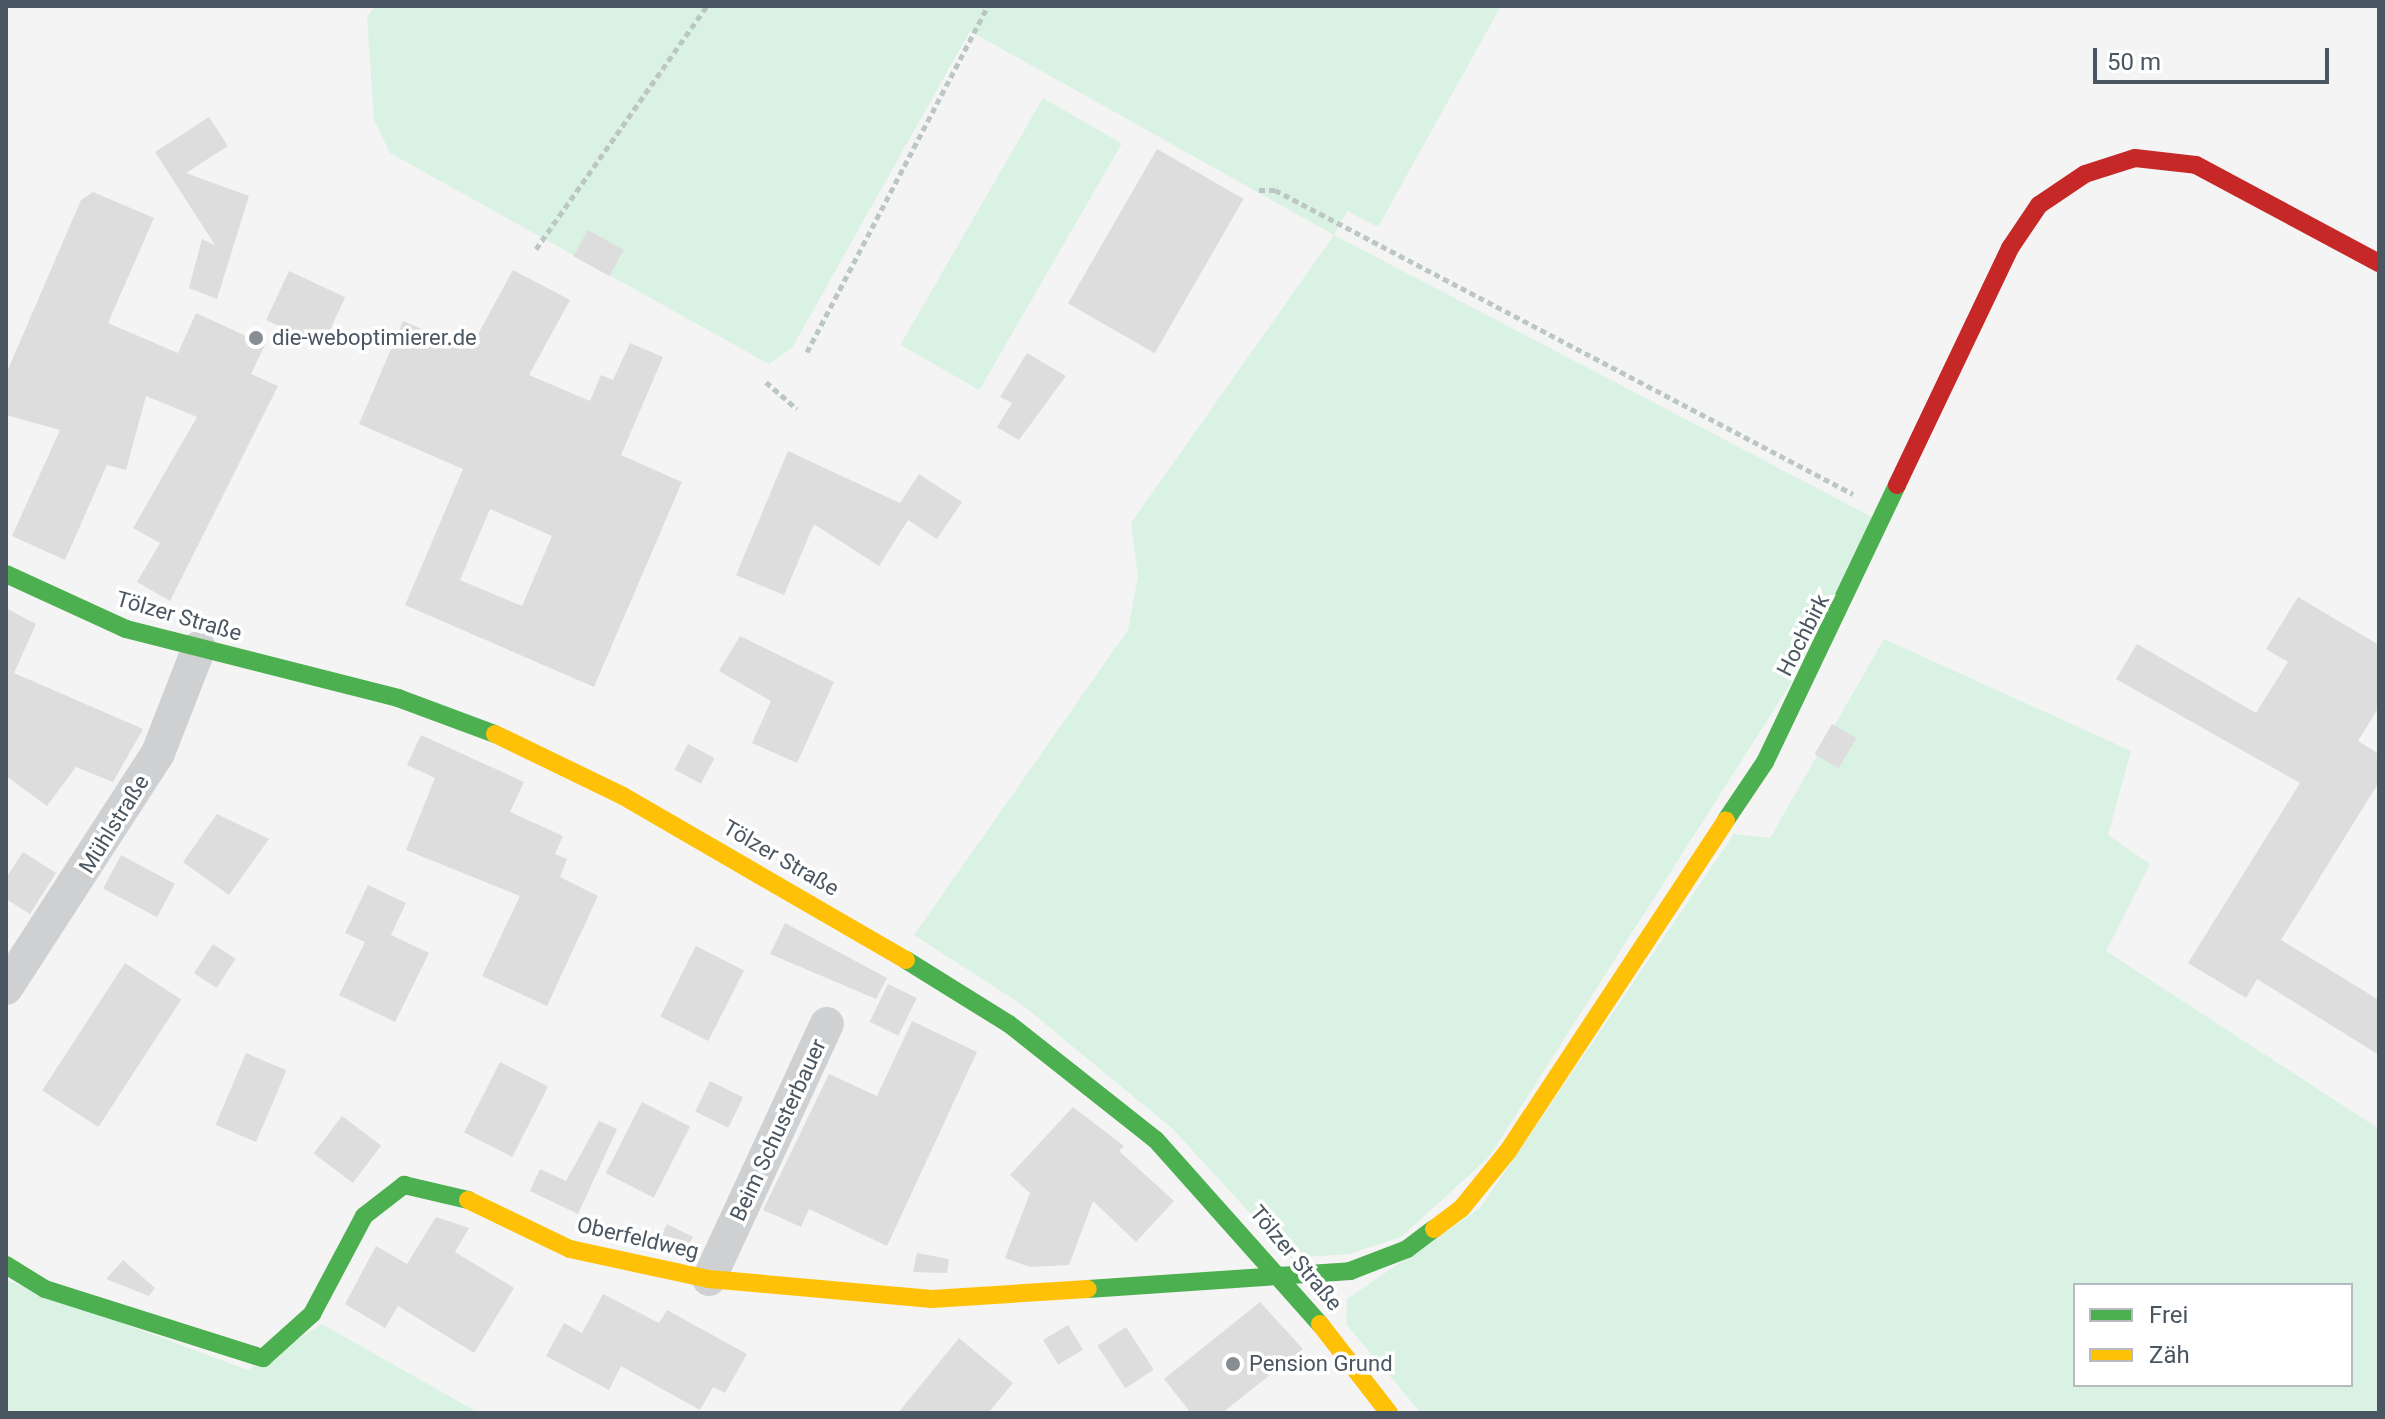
<!DOCTYPE html>
<meta charset="utf-8">
<style>
body{margin:0}
#map{position:relative;width:2385px;height:1419px;overflow:hidden;background:#f4f4f4;font-family:Roboto,sans-serif}
div>[style]{position:absolute}
.green>*{inset:0;background:#d9f2e3;transform-origin:0 0}
.building>*{inset:0;background:#ddddde;transform-origin:0 0}
.path>*{height:5px;margin-top:-2.5px;transform-origin:0;background:repeating-linear-gradient(90deg,#bcc7c4 0 6px,transparent 0 10px)}
.street>*{height:34px;margin:-17px;padding:0 17px;transform-origin:17px;border-radius:17px;background:#ced0d2}
.fast>*{height:18px;margin:-9px;padding:0 9px;transform-origin:9px;border-radius:9px;background:#4caf50}
.slow>*{height:18px;margin:-9px;padding:0 9px;transform-origin:9px;border-radius:9px;background:#ffc107}
.jam>*{height:18px;margin:-9px;padding:0 9px;transform-origin:9px;border-radius:9px;background:#c62828}
.dots>*{width:22px;height:22px;translate:-50% -50%;box-sizing:border-box;border:4px solid #fff;border-radius:50%}
span{translate:-50% -50%;white-space:nowrap;text-align:center;line-height:1.15;-webkit-text-stroke:7px #fff;paint-order:stroke}
.poi-label{font-size:22px;color:#4a5661}
.left{translate:0 -50%;text-align:left}
.street-label{font-size:22px;color:#4a5661}
.frame{position:absolute;inset:0;border:8px solid #4a5661;pointer-events:none}
.legend{position:absolute;left:2073px;top:1283px;width:280px;height:104px;box-sizing:border-box;background:#fff;border:2px solid #b7bbc0;margin:0;padding:10px 14px;list-style:none;font-size:24px;color:#4a5661}
.legend li{display:flex;align-items:center;gap:16px;height:40px}
.legend b{width:40px;border:2px solid #b7bbc0}
.scale{position:absolute;left:2093px;top:48px;width:236px;height:36px;box-sizing:border-box;border:4px solid #4a5661;border-top:0;padding-left:10px;font-size:24px;line-height:28px;white-space:nowrap;color:#4a5661;-webkit-text-stroke:6px #fff;paint-order:stroke}
</style>
<div id="map">
<div class="green">
<i style="clip-path:polygon(375px 6px,1501px 6px,1378px 227px,1347px 211px,1334px 235px,1874px 518px,1791px 683px,1489px 1157px,1401px 1237px,1349px 1254px,1291px 1258px,1173px 1129px,1021px 1004px,914px 935px,1128px 630px,1138px 576px,1131px 523px,1334px 235px,970px 31px,792px 348px,769px 364px,390px 153px,374px 120px,367px 17px)"></i>
<i style="left:1043px;top:98px;width:91px;height:285px;rotate:30deg"></i>
<i style="clip-path:polygon(evenodd,1884px 639px,2131px 751px,2108px 835px,2150px 864px,2106px 951px,2379px 1129px,2379px 1413px,1421px 1413px,1346px 1324px,1347px 1299px,1480px 1208px,1734px 834px,1770px 838px,1884px 639px,2075px 1285px,2351px 1285px,2351px 1385px,2075px 1385px,2075px 1285px)"></i>
<i style="clip-path:polygon(6px 1280px,248px 1370px,322px 1324px,479px 1413px,6px 1413px)"></i>
</div>
<div class="building">
<i style="clip-path:polygon(209px 117px,228px 146px,186px 173px,249px 196px,217px 299px,189px 288px,202px 239px,215px 245px,155px 152px)"></i>
<i style="left:1157px;top:149px;width:100px;height:178px;rotate:30deg"></i>
<i style="clip-path:polygon(93px 192px,154px 218px,108px 323px,178px 353px,196px 313px,265px 345px,251px 374px,278px 386px,170px 601px,137px 582px,160px 543px,133px 528px,197px 417px,146px 396px,126px 470px,107px 465px,65px 560px,12px 536px,60px 430px,6px 415px,6px 374px,81px 200px)"></i>
<i style="left:588px;top:230px;width:41px;height:30px;rotate:29deg"></i>
<i style="clip-path:polygon(evenodd,513px 270px,570px 300px,529px 375px,590px 401px,601px 375px,613px 380px,630px 343px,663px 357px,621px 455px,682px 482px,594px 687px,405px 605px,463px 469px,359px 424px,403px 321px,470px 349px,513px 270px,490px 509px,552px 536px,522px 606px,460px 580px,490px 509px)"></i>
<i style="left:289px;top:271px;width:62px;height:54px;rotate:25deg"></i>
<i style="clip-path:polygon(1027px 353px,1066px 376px,1019px 440px,997px 427px,1012px 403px,1000px 397px)"></i>
<i style="clip-path:polygon(788px 451px,900px 503px,919px 474px,962px 502px,937px 539px,908px 520px,879px 566px,814px 524px,784px 595px,736px 575px)"></i>
<i style="clip-path:polygon(2298px 597px,2379px 645px,2379px 707px,2358px 741px,2379px 754px,2379px 782px,2281px 940px,2379px 1000px,2379px 1055px,2257px 979px,2246px 998px,2188px 963px,2300px 783px,2116px 679px,2137px 644px,2256px 713px,2288px 662px,2266px 649px)"></i>
<i style="clip-path:polygon(6px 608px,36px 624px,14px 673px,143px 729px,113px 782px,76px 767px,47px 806px,6px 776px)"></i>
<i style="clip-path:polygon(740px 636px,834px 682px,797px 763px,752px 743px,771px 701px,719px 671px)"></i>
<i style="left:1832px;top:724px;width:28px;height:35px;rotate:30deg"></i>
<i style="clip-path:polygon(421px 735px,524px 782px,510px 812px,563px 836px,555px 854px,567px 859px,560px 877px,598px 896px,547px 1006px,482px 976px,520px 896px,406px 850px,435px 778px,407px 765px)"></i>
<i style="left:688px;top:744px;width:30px;height:29px;rotate:28deg"></i>
<i style="clip-path:polygon(217px 814px,269px 839px,229px 895px,183px 862px)"></i>
<i style="clip-path:polygon(23px 852px,56px 873px,30px 914px,6px 899px,6px 878px)"></i>
<i style="left:121px;top:855px;width:61px;height:38px;rotate:28deg"></i>
<i style="clip-path:polygon(368px 885px,406px 903px,391px 935px,429px 953px,395px 1022px,339px 995px,365px 942px,345px 933px)"></i>
<i style="clip-path:polygon(785px 923px,887px 978px,876px 999px,770px 954px)"></i>
<i style="left:213px;top:944px;width:27px;height:35px;rotate:33deg"></i>
<i style="left:696px;top:946px;width:54px;height:79px;rotate:27deg"></i>
<i style="left:125px;top:963px;width:67px;height:152px;rotate:33deg"></i>
<i style="left:888px;top:984px;width:32px;height:42px;rotate:26deg"></i>
<i style="clip-path:polygon(912px 1021px,977px 1052px,887px 1246px,809px 1209px,801px 1227px,763px 1210px,829px 1074px,877px 1096px)"></i>
<i style="left:246px;top:1053px;width:44px;height:78px;rotate:23deg"></i>
<i style="left:500px;top:1062px;width:54px;height:79px;rotate:27deg"></i>
<i style="left:710px;top:1081px;width:37px;height:34px;rotate:26deg"></i>
<i style="left:642px;top:1102px;width:54px;height:80px;rotate:27deg"></i>
<i style="clip-path:polygon(1073px 1107px,1124px 1146px,1119px 1151px,1174px 1201px,1136px 1242px,1093px 1201px,1069px 1265px,1030px 1267px,1005px 1258px,1030px 1193px,1010px 1175px)"></i>
<i style="left:342px;top:1116px;width:49px;height:47px;rotate:37deg"></i>
<i style="clip-path:polygon(599px 1121px,617px 1129px,578px 1214px,530px 1191px,540px 1169px,566px 1181px)"></i>
<i style="clip-path:polygon(436px 1217px,469px 1228px,455px 1252px,514px 1288px,474px 1353px,398px 1306px,385px 1328px,345px 1304px,376px 1246px,407px 1264px)"></i>
<i style="clip-path:polygon(667px 1224px,693px 1237px,687px 1249px,658px 1242px)"></i>
<i style="clip-path:polygon(917px 1253px,949px 1259px,947px 1273px,913px 1272px)"></i>
<i style="clip-path:polygon(123px 1260px,155px 1288px,149px 1296px,106px 1279px)"></i>
<i style="clip-path:polygon(603px 1294px,659px 1323px,667px 1310px,747px 1354px,725px 1393px,713px 1387px,700px 1410px,621px 1366px,609px 1390px,546px 1356px,564px 1323px,582px 1333px)"></i>
<i style="clip-path:polygon(1260px 1302px,1303px 1349px,1222px 1413px,1191px 1413px,1164px 1379px)"></i>
<i style="left:1068px;top:1325px;width:29px;height:29px;rotate:59deg"></i>
<i style="left:1126px;top:1327px;width:51px;height:34px;rotate:57deg"></i>
<i style="clip-path:polygon(959px 1338px,1013px 1383px,988px 1413px,898px 1413px)"></i>
</div>
<div class="path">
<i style="left:1259px;top:190px;width:16px"></i>
<i style="left:1275px;top:190px;width:653px;rotate:27.74deg"></i>
<i style="left:536px;top:249px;width:297px;rotate:-54.9deg"></i>
<i style="left:807px;top:352px;width:390px;rotate:-62.4deg"></i>
<i style="left:766px;top:382px;width:41px;rotate:41.1deg"></i>
</div>
<div class="street">
<i style="left:6px;top:988px;width:280px;rotate:-57.1deg"></i>
<i style="left:158px;top:753px;width:113px;rotate:-68.7deg"></i>
<i style="left:709px;top:1279px;width:281px;rotate:-65.2deg"></i>
</div>
<div class="fast">
<i style="left:6px;top:574px;width:132px;rotate:24.6deg"></i>
<i style="left:126px;top:629px;width:281px;rotate:14.2deg"></i>
<i style="left:398px;top:698px;width:103px;rotate:20.4deg"></i>
<i style="left:1726px;top:820px;width:70px;rotate:-56.1deg"></i>
<i style="left:1765px;top:762px;width:307px;rotate:-64.5deg"></i>
<i style="left:906px;top:960px;width:121px;rotate:31.9deg"></i>
<i style="left:1009px;top:1024px;width:187px;rotate:38.3deg"></i>
<i style="left:1156px;top:1140px;width:246px;rotate:48.3deg"></i>
<i style="left:6px;top:1265px;width:46px;rotate:31.6deg"></i>
<i style="left:45px;top:1289px;width:229px;rotate:17.6deg"></i>
<i style="left:263px;top:1358px;width:66px;rotate:-41.9deg"></i>
<i style="left:312px;top:1314px;width:111px;rotate:-62deg"></i>
<i style="left:364px;top:1216px;width:51px;rotate:-37.8deg"></i>
<i style="left:404px;top:1185px;width:66px;rotate:13.2deg"></i>
<i style="left:1088px;top:1289px;width:263px;rotate:-3.9deg"></i>
<i style="left:1350px;top:1271px;width:61px;rotate:-21.1deg"></i>
<i style="left:1407px;top:1249px;width:34px;rotate:-37deg"></i>
</div>
<div class="slow">
<i style="left:495px;top:734px;width:142px;rotate:25.8deg"></i>
<i style="left:623px;top:796px;width:327px;rotate:30.1deg"></i>
<i style="left:468px;top:1200px;width:113px;rotate:25.7deg"></i>
<i style="left:570px;top:1249px;width:142px;rotate:12.2deg"></i>
<i style="left:709px;top:1279px;width:224px;rotate:5.1deg"></i>
<i style="left:932px;top:1299px;width:156px;rotate:-3.7deg"></i>
<i style="left:1434px;top:1229px;width:34px;rotate:-37deg"></i>
<i style="left:1461px;top:1209px;width:75px;rotate:-51deg"></i>
<i style="left:1508px;top:1151px;width:396px;rotate:-56.6deg"></i>
<i style="left:1320px;top:1324px;width:113px;rotate:52.2deg"></i>
</div>
<div class="jam">
<i style="left:1897px;top:485px;width:263px;rotate:-64.5deg"></i>
<i style="left:2010px;top:248px;width:52px;rotate:-56deg"></i>
<i style="left:2039px;top:205px;width:55px;rotate:-34deg"></i>
<i style="left:2085px;top:174px;width:52px;rotate:-17.7deg"></i>
<i style="left:2135px;top:158px;width:61px;rotate:6.5deg"></i>
<i style="left:2196px;top:165px;width:208px;rotate:28.2deg"></i>
</div>
<div class="dots">
<i style="left:256px;top:338px;background:#868d94"></i>
<i style="left:1233px;top:1364px;background:#868d94"></i>
</div>
<div class="poi-label">
<span class="left" style="left:272px;top:338px">die-weboptimierer.de</span>
<span class="left" style="left:1249px;top:1364px">Pension Grund</span>
</div>
<div class="street-label">
<span style="left:179px;top:616px;rotate:16deg">Tölzer Straße</span>
<span style="left:1803px;top:635px;rotate:-63deg">Hochbirk</span>
<span style="left:114px;top:824px;rotate:-58deg">Mühlstraße</span>
<span style="left:781px;top:858px;rotate:30deg">Tölzer Straße</span>
<span style="left:778px;top:1130px;rotate:-65deg">Beim Schusterbauer</span>
<span style="left:638px;top:1238px;rotate:13deg">Oberfeldweg</span>
<span style="left:1296px;top:1258px;rotate:50deg">Tölzer Straße</span>
</div>
<div class="frame"></div>
<ul class="legend">
<li><b style="height:10px;background:#4caf50"></b>Frei</li>
<li><b style="height:10px;background:#ffc107"></b>Zäh</li>
</ul>
<div class="scale">50 m</div>
</div>
